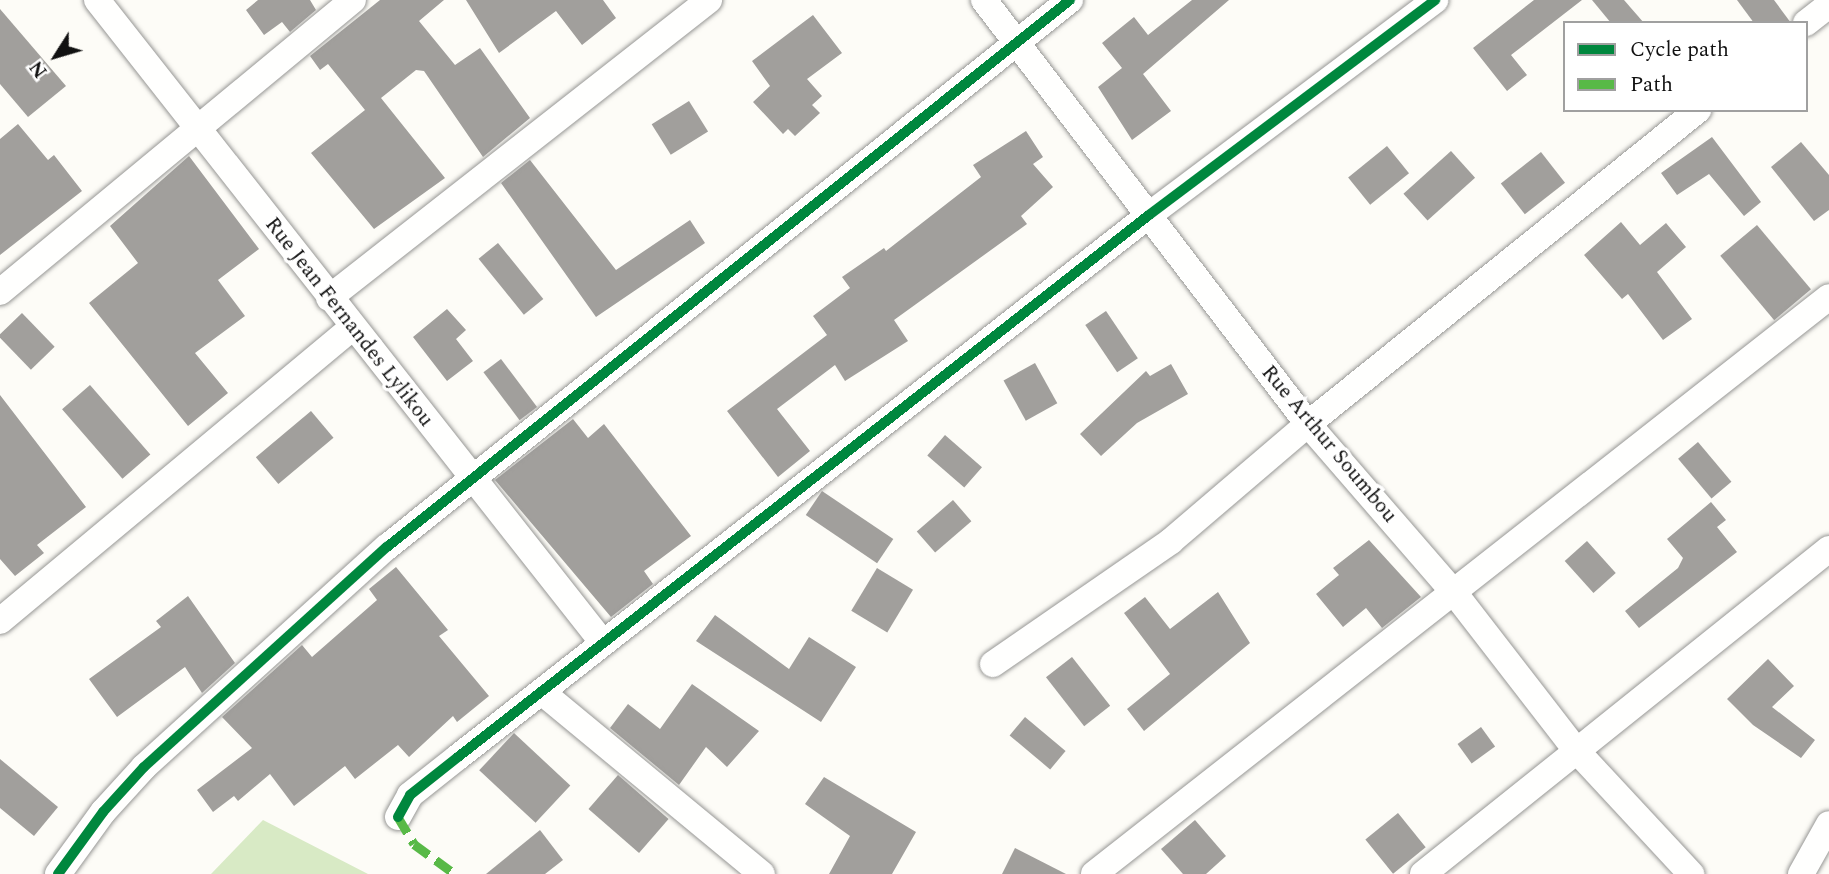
<!DOCTYPE html>
<style>
body{margin:0}
#map{position:relative;width:1829px;height:874px;overflow:hidden;background:#fdfcf7;font-family:Spectral,serif}
div>[style]{position:absolute}
.forest>*{inset:0;background:#d8eac5}
.building>*{inset:0;background:#a19f9c;transform-origin:0 0}
.roads{filter:drop-shadow(0 0 2px #979795) drop-shadow(0 0 2px #979795)}
.street>*{height:26px;margin:-13px;padding:0 13px;transform-origin:13px;border-radius:13px;background:#fffffe}
.quiet>*{height:9px;margin-top:-4.5px;transform-origin:0;background:repeating-linear-gradient(90deg,#58b947 0 18px,transparent 0 27px)}
.cycleway>*{height:10px;margin:-5px;padding:0 5px;transform-origin:5px;border-radius:5px;background:#00873e}
span{translate:-50% -50%;white-space:nowrap;text-align:center;line-height:1.15;-webkit-text-stroke:7px #fff;paint-order:stroke}
.street-label{font-size:21px;color:#111}
.legend{position:absolute;left:1563px;top:21px;width:245px;height:91px;box-sizing:border-box;background:#fff;border:2px solid #a0a0a0;margin:0;padding:9px 12px;list-style:none;font-size:21px;color:#111}
.legend li{display:flex;align-items:center;gap:14px;height:35px}
.legend b{width:35px;border:2px solid #a0a0a0}
.north{position:absolute;left:21px;top:21px;width:70px;height:70px;-webkit-text-stroke:5px #fff;paint-order:stroke;rotate:233deg;font-size:19px;font-weight:700;line-height:28px;text-align:center;color:#111}
.north::after{content:'';display:block;margin:auto;width:24px;height:32px;background:#111;clip-path:polygon(50% 0,100% 100%,50% 72%,0 100%)}
</style>
<div id="map">
<div class="forest">
<i style="clip-path:polygon(263px 820px,368px 874px,211px 874px)"></i>
</div>
<div class="building">
<i style="clip-path:polygon(258px 0,310px 0,316px 10px,290px 32px,282px 22px,264px 35px,246px 10px)"></i>
<i style="clip-path:polygon(380px 0,444px 0,419px 21px,455px 65px,480px 48px,530px 118px,483px 157px,424px 71px,416px 70px,381px 98px,445px 178px,374px 229px,311px 153px,365px 110px,328px 64px,320px 70px,310px 56px)"></i>
<i style="clip-path:polygon(466px 0,603px 0,616px 18px,582px 45px,556px 11px,499px 53px)"></i>
<i style="clip-path:polygon(1192px 0,1229px 0,1143px 74px,1171px 111px,1132px 140px,1098px 87px,1122px 68px,1102px 43px,1134px 17px,1148px 35px)"></i>
<i style="clip-path:polygon(1534px 0,1582px 0,1511px 55px,1527px 75px,1507px 91px,1473px 48px)"></i>
<i style="clip-path:polygon(1592px 0,1624px 0,1644px 23px,1611px 23px)"></i>
<i style="clip-path:polygon(1737px 0,1774px 0,1791px 23px,1754px 23px)"></i>
<i style="clip-path:polygon(0 9px,66px 86px,28px 117px,0 84px)"></i>
<i style="clip-path:polygon(813px 15px,842px 53px,807px 79px,822px 96px,812px 105px,820px 113px,795px 136px,788px 129px,783px 134px,753px 102px,770px 86px,752px 61px)"></i>
<i style="left:689px;top:101px;width:36px;height:44px;rotate:58deg"></i>
<i style="clip-path:polygon(18px 124px,48px 160px,54px 155px,82px 191px,0 255px,0 139px)"></i>
<i style="clip-path:polygon(1026px 131px,1043px 157px,1033px 164px,1053px 187px,1021px 216px,1027px 224px,894px 320px,908px 341px,845px 381px,835px 365px,777px 409px,810px 451px,778px 477px,727px 411px,827px 335px,813px 316px,850px 288px,842px 277px,884px 248px,886px 251px,981px 177px,973px 165px)"></i>
<i style="clip-path:polygon(1712px 137px,1761px 202px,1744px 216px,1709px 174px,1677px 195px,1661px 173px)"></i>
<i style="clip-path:polygon(1801px 142px,1829px 175px,1829px 210px,1814px 221px,1771px 167px)"></i>
<i style="left:1387px;top:146px;width:35px;height:50px;rotate:51deg"></i>
<i style="left:1451px;top:151px;width:36px;height:64px;rotate:48deg"></i>
<i style="left:1541px;top:152px;width:39px;height:51px;rotate:52deg"></i>
<i style="clip-path:polygon(189px 156px,259px 249px,218px 280px,245px 316px,195px 353px,228px 393px,188px 426px,89px 303px,138px 263px,110px 226px)"></i>
<i style="clip-path:polygon(530px 160px,616px 270px,690px 220px,705px 243px,596px 317px,501px 183px)"></i>
<i style="clip-path:polygon(1621px 222px,1640px 245px,1666px 223px,1686px 247px,1657px 272px,1692px 319px,1663px 340px,1628px 294px,1622px 299px,1584px 255px)"></i>
<i style="left:1757px;top:225px;width:84px;height:48px;rotate:50deg"></i>
<i style="left:498px;top:243px;width:72px;height:25px;rotate:51deg"></i>
<i style="clip-path:polygon(447px 309px,466px 330px,456px 339px,473px 361px,447px 381px,413px 337px)"></i>
<i style="left:1106px;top:311px;width:57px;height:25px;rotate:56deg"></i>
<i style="left:22px;top:313px;width:47px;height:33px;rotate:46deg"></i>
<i style="left:501px;top:359px;width:60px;height:22px;rotate:53deg"></i>
<i style="left:1035px;top:363px;width:46px;height:36px;rotate:61deg"></i>
<i style="clip-path:polygon(1171px 364px,1188px 394px,1137px 423px,1101px 456px,1080px 434px,1146px 371px,1150px 376px)"></i>
<i style="left:90px;top:385px;width:92px;height:37px;rotate:49deg"></i>
<i style="clip-path:polygon(0 395px,86px 507px,37px 545px,44px 553px,15px 576px,0 559px)"></i>
<i style="left:311px;top:411px;width:35px;height:72px;rotate:50deg"></i>
<i style="clip-path:polygon(573px 419px,588px 438px,604px 424px,691px 536px,644px 571px,653px 584px,611px 617px,495px 480px)"></i>
<i style="left:945px;top:435px;width:49px;height:27px;rotate:41deg"></i>
<i style="left:1698px;top:442px;width:52px;height:26px;rotate:50deg"></i>
<i style="left:822px;top:491px;width:86px;height:29px;rotate:34deg"></i>
<i style="left:953px;top:500px;width:28px;height:48px;rotate:49deg"></i>
<i style="clip-path:polygon(1711px 502px,1726px 520px,1717px 527px,1737px 552px,1639px 628px,1625px 611px,1678px 568px,1683px 558px,1667px 539px)"></i>
<i style="clip-path:polygon(1369px 540px,1421px 597px,1382px 628px,1366px 608px,1343px 627px,1316px 594px,1339px 575px,1333px 568px)"></i>
<i style="left:1587px;top:541px;width:43px;height:30px;rotate:48deg"></i>
<i style="clip-path:polygon(396px 567px,448px 630px,439px 636px,489px 696px,457px 722px,453px 716px,409px 757px,398px 745px,355px 779px,345px 766px,294px 806px,270px 774px,238px 801px,234px 796px,213px 812px,197px 790px,252px 748px,222px 717px,302px 645px,312px 657px,377px 600px,369px 589px)"></i>
<i style="left:877px;top:568px;width:42px;height:50px;rotate:31deg"></i>
<i style="clip-path:polygon(1218px 592px,1250px 643px,1144px 731px,1127px 709px,1170px 674px,1124px 613px,1145px 597px,1170px 629px)"></i>
<i style="clip-path:polygon(188px 596px,235px 663px,202px 693px,185px 667px,117px 717px,89px 679px,161px 627px,156px 621px)"></i>
<i style="clip-path:polygon(715px 615px,789px 669px,809px 637px,856px 667px,821px 722px,696px 641px)"></i>
<i style="left:1072px;top:657px;width:62px;height:33px;rotate:52deg"></i>
<i style="clip-path:polygon(1768px 659px,1794px 686px,1772px 707px,1815px 740px,1801px 758px,1753px 725px,1727px 699px)"></i>
<i style="clip-path:polygon(692px 684px,759px 731px,727px 767px,706px 747px,679px 785px,610px 728px,628px 704px,660px 729px)"></i>
<i style="left:1025px;top:717px;width:53px;height:24px;rotate:40deg"></i>
<i style="left:1481px;top:727px;width:24px;height:29px;rotate:54deg"></i>
<i style="left:514px;top:733px;width:77px;height:51px;rotate:43deg"></i>
<i style="clip-path:polygon(0 759px,58px 807px,34px 836px,0 808px)"></i>
<i style="left:618px;top:775px;width:67px;height:45px;rotate:41deg"></i>
<i style="clip-path:polygon(824px 777px,916px 832px,892px 874px,829px 874px,850px 836px,805px 804px)"></i>
<i style="left:1398px;top:813px;width:44px;height:42px;rotate:51deg"></i>
<i style="clip-path:polygon(1195px 820px,1226px 856px,1206px 874px,1183px 874px,1161px 849px)"></i>
<i style="clip-path:polygon(540px 830px,563px 860px,545px 874px,486px 874px)"></i>
<i style="clip-path:polygon(1015px 848px,1066px 874px,1002px 874px)"></i>
</div>
<div class="roads">
<div class="street">
<i style="left:97px;top:0;width:818px;rotate:51.8deg"></i>
<i style="left:984px;top:0;width:534px;rotate:52.61deg"></i>
<i style="left:1308px;top:424px;width:226px;rotate:49.1deg"></i>
<i style="left:1456px;top:595px;width:195px;rotate:52.3deg"></i>
<i style="left:1575px;top:749px;width:171px;rotate:47.1deg"></i>
<i style="left:1806px;top:23px;width:29px;rotate:-38deg"></i>
<i style="left:0;top:292px;width:458px;rotate:-39.6deg"></i>
<i style="left:329px;top:298px;width:483px;rotate:-38.1deg"></i>
<i style="left:0;top:621px;width:457px;rotate:-39.8deg"></i>
<i style="left:993px;top:664px;width:216px;rotate:-34.6deg"></i>
<i style="left:1171px;top:541px;width:180px;rotate:-40.5deg"></i>
<i style="left:1308px;top:424px;width:501px;rotate:-38.84deg"></i>
<i style="left:543px;top:693px;width:284px;rotate:39.6deg"></i>
<i style="left:398px;top:817px;width:25px;rotate:-61deg"></i>
<i style="left:410px;top:795px;width:61px;rotate:-38.4deg"></i>
<i style="left:458px;top:757px;width:878px;rotate:-38.11deg"></i>
<i style="left:1149px;top:215px;width:358px;rotate:-36.9deg"></i>
<i style="left:58px;top:874px;width:77px;rotate:-54deg"></i>
<i style="left:103px;top:812px;width:61px;rotate:-47.7deg"></i>
<i style="left:144px;top:767px;width:328px;rotate:-42.2deg"></i>
<i style="left:387px;top:547px;width:875px;rotate:-38.69deg"></i>
<i style="left:1094px;top:874px;width:934px;rotate:-38.13deg"></i>
<i style="left:1423px;top:874px;width:520px;rotate:-38.68deg"></i>
<i style="left:1801px;top:874px;width:57px;rotate:-60.8deg"></i>
</div>
</div>
<div class="quiet">
<i style="left:398px;top:817px;width:31px;rotate:59deg"></i>
<i style="left:414px;top:844px;width:51px;rotate:36.2deg"></i>
</div>
<div class="cycleway">
<i style="left:398px;top:817px;width:25px;rotate:-61deg"></i>
<i style="left:410px;top:795px;width:61px;rotate:-38.4deg"></i>
<i style="left:458px;top:757px;width:878px;rotate:-38.11deg"></i>
<i style="left:1149px;top:215px;width:358px;rotate:-36.9deg"></i>
<i style="left:58px;top:874px;width:77px;rotate:-54deg"></i>
<i style="left:103px;top:812px;width:61px;rotate:-47.7deg"></i>
<i style="left:144px;top:767px;width:328px;rotate:-42.2deg"></i>
<i style="left:387px;top:547px;width:875px;rotate:-38.69deg"></i>
</div>
<div class="street-label">
<span style="left:349px;top:322px;rotate:52deg">Rue Jean Fernandes Lylikou</span>
<span style="left:1329px;top:444px;rotate:50deg">Rue Arthur Soumbou</span>
</div>
<ul class="legend">
<li><b style="height:9px;background:#00873e"></b>Cycle path</li>
<li><b style="height:9px;background:#58b947"></b>Path</li>
</ul>
<div class="north">N</div>
</div>
